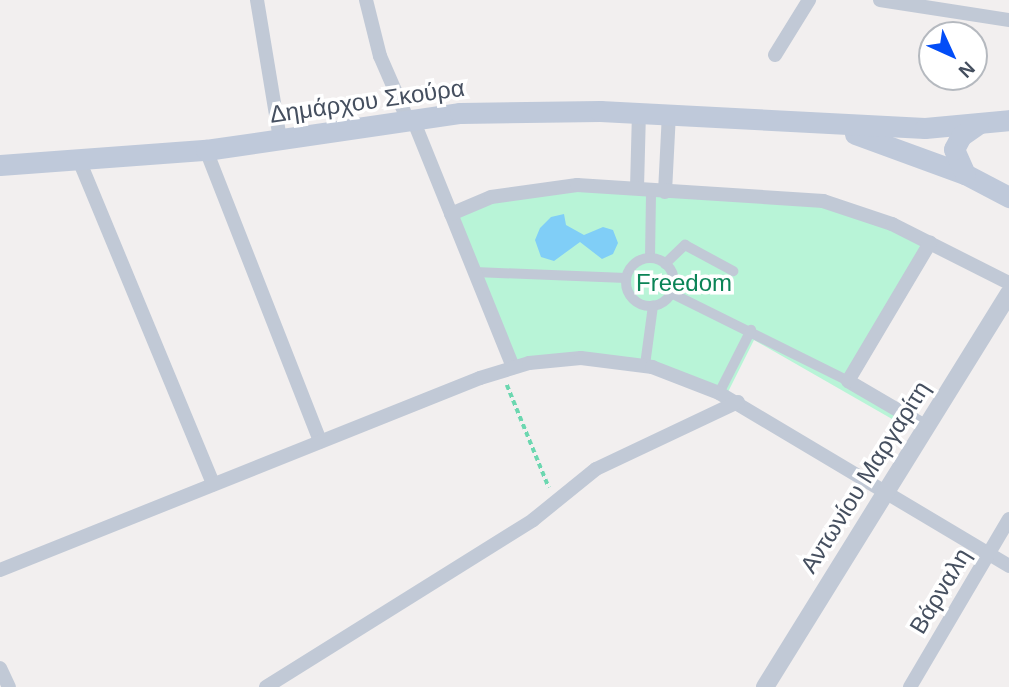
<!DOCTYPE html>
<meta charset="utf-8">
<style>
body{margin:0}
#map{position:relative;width:1009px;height:687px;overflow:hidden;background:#f2efef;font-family:Helvetica,sans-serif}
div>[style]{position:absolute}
.green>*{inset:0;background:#b8f4d7}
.water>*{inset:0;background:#80cef7}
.path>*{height:3.5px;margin-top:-1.75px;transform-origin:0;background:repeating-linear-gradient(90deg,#6cd7b0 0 5px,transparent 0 8.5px)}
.pedestrian>*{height:10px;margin:-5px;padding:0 5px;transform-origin:5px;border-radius:5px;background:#c1c9d6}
.pedestrian>.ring{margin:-5px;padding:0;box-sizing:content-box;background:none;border:10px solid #c1c9d6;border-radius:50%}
.minor>*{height:14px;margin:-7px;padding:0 7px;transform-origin:7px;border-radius:7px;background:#c1c9d6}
.tertiary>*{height:18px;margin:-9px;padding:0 9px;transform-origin:9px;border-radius:9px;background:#c1c9d6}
.secondary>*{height:21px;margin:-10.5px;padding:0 10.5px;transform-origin:10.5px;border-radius:10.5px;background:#bfc9da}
span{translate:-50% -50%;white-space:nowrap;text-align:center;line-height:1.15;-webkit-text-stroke:7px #fff;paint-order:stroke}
.street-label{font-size:24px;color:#454f5f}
.park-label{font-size:24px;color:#0c8457}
.north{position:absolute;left:918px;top:21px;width:70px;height:70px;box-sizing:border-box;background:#fff;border:2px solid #b5b9bf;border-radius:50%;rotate:135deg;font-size:19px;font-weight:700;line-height:28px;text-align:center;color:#454f5f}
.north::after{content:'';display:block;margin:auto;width:24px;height:32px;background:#034df7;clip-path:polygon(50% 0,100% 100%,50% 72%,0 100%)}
</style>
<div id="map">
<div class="green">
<i style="clip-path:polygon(536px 189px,823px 201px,930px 243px,848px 381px,905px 414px,899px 423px,754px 340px,726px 396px,639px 364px,519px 365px,451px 214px)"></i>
</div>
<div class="water">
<i style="clip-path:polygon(564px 214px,566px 225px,584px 235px,603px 227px,613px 230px,618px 243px,613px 254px,602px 259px,580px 242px,554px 261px,541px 257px,535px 240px,540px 228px,551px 217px)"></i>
</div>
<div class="path">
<i style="left:507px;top:385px;width:111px;rotate:67.8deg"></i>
</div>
<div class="pedestrian">
<i style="left:650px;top:258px;width:67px;rotate:-89.1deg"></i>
<i class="ring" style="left:626px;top:258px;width:38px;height:38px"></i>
<i style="left:665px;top:264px;width:28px;rotate:-44deg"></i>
<i style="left:685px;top:245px;width:55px;rotate:28.4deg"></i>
<i style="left:475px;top:272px;width:151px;rotate:2.3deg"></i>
<i style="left:671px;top:293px;width:198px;rotate:26.4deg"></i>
<i style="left:645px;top:365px;width:60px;rotate:-82.3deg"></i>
<i style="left:719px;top:393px;width:71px;rotate:-63.1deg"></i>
</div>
<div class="minor">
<i style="left:257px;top:0;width:141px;rotate:80.6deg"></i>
<i style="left:366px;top:0;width:58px;rotate:76deg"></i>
<i style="left:380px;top:56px;width:68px;rotate:66.5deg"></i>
<i style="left:880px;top:0;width:131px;rotate:8.8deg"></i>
<i style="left:775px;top:55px;width:65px;rotate:-58.3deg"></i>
<i style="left:412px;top:117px;width:270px;rotate:68deg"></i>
<i style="left:206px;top:150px;width:313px;rotate:68.6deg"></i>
<i style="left:79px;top:160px;width:351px;rotate:67.5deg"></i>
<i style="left:637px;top:188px;width:75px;rotate:-88.5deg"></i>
<i style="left:665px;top:192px;width:78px;rotate:-87.1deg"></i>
<i style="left:451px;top:214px;width:43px;rotate:-23deg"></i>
<i style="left:491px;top:197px;width:87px;rotate:-7.9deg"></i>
<i style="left:577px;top:185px;width:247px;rotate:3.7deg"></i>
<i style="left:823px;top:201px;width:73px;rotate:18.4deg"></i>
<i style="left:892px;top:224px;width:131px;rotate:26.8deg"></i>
<i style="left:925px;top:426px;width:89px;rotate:-149.7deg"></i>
<i style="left:848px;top:381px;width:161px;rotate:-59.3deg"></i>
<i style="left:0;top:570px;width:517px;rotate:-21.8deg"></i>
<i style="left:480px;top:378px;width:51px;rotate:-17deg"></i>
<i style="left:529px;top:363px;width:52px;rotate:-5.5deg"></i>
<i style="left:581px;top:358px;width:72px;rotate:7.2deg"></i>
<i style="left:652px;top:367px;width:72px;rotate:21.2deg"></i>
<i style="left:719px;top:393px;width:338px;rotate:30.8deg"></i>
<i style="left:0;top:668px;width:21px;rotate:65deg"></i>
<i style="left:266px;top:687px;width:315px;rotate:-32deg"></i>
<i style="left:533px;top:520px;width:81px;rotate:-39deg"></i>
<i style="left:596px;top:469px;width:157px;rotate:-25.3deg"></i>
<i style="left:910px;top:687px;width:195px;rotate:-59.5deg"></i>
</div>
<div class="tertiary">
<i style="left:765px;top:687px;width:463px;rotate:-58.2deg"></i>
</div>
<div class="secondary">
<i style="left:855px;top:134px;width:117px;rotate:20deg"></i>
<i style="left:965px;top:174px;width:50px;rotate:27.6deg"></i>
<i style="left:0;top:165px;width:207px;rotate:-4.2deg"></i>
<i style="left:206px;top:150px;width:257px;rotate:-8.3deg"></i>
<i style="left:460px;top:113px;width:140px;rotate:-0.8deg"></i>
<i style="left:600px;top:111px;width:325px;rotate:3deg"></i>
<i style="left:925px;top:128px;width:84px;rotate:-5.4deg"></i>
<i style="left:965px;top:174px;width:27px;rotate:-114deg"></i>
<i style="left:954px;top:149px;width:15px;rotate:-62deg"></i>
<i style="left:961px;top:136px;width:21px;rotate:-35deg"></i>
</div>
<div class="street-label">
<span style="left:367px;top:101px;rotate:-8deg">Δημάρχου Σκούρα</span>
<span style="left:865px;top:477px;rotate:-58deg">Αντωνίου Μαργαρίτη</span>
<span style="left:940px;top:591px;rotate:-59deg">Βάρναλη</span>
</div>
<div class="park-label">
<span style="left:684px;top:283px">Freedom</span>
</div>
<div class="north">N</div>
</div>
